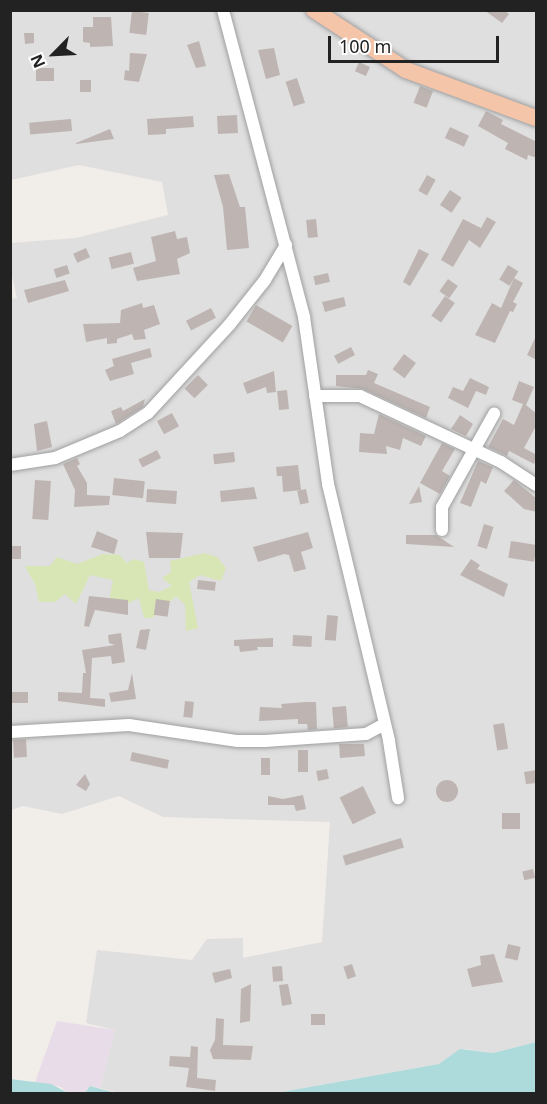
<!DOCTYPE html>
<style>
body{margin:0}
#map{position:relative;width:547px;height:1104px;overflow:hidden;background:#f1ede9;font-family:"Noto Sans",sans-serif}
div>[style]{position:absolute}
.residential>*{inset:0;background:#dfdfdf}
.industrial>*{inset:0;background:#e9dce9}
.grass>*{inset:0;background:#d7e6b4}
.water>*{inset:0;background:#addadb}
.building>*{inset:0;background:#beb5b2;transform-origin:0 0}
.round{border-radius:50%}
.roads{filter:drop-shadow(0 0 2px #9f9f9f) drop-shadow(0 0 2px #9f9f9f)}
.minor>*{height:12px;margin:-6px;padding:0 6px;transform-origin:6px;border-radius:6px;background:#fff}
.major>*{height:16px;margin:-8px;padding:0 8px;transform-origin:8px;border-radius:8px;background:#f5c5aa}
span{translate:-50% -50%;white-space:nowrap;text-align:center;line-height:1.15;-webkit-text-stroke:4.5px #fff;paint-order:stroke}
.frame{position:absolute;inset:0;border:12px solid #222;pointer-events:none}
.north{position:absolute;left:24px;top:24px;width:60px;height:60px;-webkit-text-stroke:4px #fff;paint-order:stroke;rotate:246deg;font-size:16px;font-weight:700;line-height:24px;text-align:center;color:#222}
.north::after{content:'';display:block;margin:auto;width:21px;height:27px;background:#222;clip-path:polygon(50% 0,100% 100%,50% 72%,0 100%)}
.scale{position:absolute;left:328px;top:36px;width:171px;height:27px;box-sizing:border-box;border:3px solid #222;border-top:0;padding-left:8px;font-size:18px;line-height:21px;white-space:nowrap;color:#222;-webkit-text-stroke:4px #fff;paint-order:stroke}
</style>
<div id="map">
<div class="residential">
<i style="clip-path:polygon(11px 11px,536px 11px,536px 1042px,493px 1053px,465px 1049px,439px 1064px,276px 1093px,123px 1094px,100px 1088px,115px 1030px,86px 1023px,97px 950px,192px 960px,207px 939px,243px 938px,243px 958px,322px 942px,330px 822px,163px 817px,119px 796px,62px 814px,23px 806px,11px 810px,10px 299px,17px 298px,11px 271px,11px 243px,76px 238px,168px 215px,162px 182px,79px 165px,11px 180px)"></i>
</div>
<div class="industrial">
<i style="clip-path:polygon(57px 1021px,115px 1030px,100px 1088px,90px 1086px,85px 1093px,68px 1093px,61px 1087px,35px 1082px)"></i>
</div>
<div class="grass">
<i style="clip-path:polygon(205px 553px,217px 557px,226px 568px,221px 581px,200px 575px,189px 582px,198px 628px,186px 631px,185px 605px,176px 596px,152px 618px,144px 618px,139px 598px,107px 613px,113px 580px,90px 575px,76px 604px,65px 594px,55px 602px,39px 602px,35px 584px,25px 566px,50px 566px,57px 557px,77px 564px,103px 554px,120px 555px,126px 563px,135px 559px,144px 562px,149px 590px,159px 592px,172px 586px,162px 578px,171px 572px,170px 561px)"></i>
</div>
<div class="water">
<i style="clip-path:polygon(536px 1042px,536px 1093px,276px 1093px,439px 1064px,460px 1049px,493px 1053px)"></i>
<i style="clip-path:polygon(10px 1079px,51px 1084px,68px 1093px,11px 1093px)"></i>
<i style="clip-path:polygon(90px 1086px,112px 1092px,123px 1093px,85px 1093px)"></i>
</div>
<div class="building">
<i style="clip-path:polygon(484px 10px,504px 10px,509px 14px,502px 23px)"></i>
<i style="left:132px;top:11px;width:17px;height:22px;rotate:7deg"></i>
<i style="clip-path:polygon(93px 17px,111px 17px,113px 46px,90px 47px,90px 43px,83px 42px,83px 27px,93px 27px)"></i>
<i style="clip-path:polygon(24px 33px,34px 33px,34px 43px,25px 44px)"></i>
<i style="clip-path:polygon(199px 41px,206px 66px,196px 68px,187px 45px)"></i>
<i style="clip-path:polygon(274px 48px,280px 75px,266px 79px,258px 50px)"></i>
<i style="clip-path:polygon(130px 53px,147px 54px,139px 82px,124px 80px,125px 70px,129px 71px)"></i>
<i style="left:359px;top:62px;width:12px;height:10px;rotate:24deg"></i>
<i style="left:36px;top:68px;width:18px;height:13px"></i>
<i style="left:297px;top:78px;width:26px;height:12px;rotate:72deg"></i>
<i style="left:80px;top:80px;width:11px;height:12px"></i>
<i style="left:420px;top:86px;width:14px;height:18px;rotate:21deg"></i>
<i style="clip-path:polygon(486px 111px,503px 120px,501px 124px,537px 142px,537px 158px,528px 155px,527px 160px,505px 149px,508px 143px,478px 126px)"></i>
<i style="left:237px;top:115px;width:18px;height:20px;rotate:87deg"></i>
<i style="clip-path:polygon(193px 116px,194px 127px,166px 129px,166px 134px,148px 135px,147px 119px)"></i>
<i style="left:71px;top:119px;width:12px;height:42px;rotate:85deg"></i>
<i style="left:450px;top:127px;width:21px;height:12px;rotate:25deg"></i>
<i style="clip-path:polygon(110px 129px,114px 139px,76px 144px,76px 143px)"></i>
<i style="clip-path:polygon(229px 174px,240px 207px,245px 207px,249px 248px,227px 250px,223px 207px,214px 175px)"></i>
<i style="left:427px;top:175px;width:10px;height:18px;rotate:29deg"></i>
<i style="left:450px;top:190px;width:14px;height:18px;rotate:34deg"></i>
<i style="clip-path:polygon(487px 217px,496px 222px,480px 248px,469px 240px,453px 267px,441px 260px,463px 219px,481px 228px)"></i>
<i style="left:316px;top:219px;width:18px;height:10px;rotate:84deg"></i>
<i style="clip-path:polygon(175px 231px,177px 239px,187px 237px,190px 253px,177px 259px,180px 274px,137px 281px,133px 268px,156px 261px,151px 237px)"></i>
<i style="left:86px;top:248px;width:10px;height:14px;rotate:66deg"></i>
<i style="clip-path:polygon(419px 249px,429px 254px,410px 286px,403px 282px)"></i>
<i style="left:131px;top:252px;width:12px;height:23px;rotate:76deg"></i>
<i style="left:67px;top:265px;width:9px;height:14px;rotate:72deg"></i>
<i style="left:508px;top:265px;width:12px;height:17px;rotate:31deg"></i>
<i style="left:328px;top:273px;width:9px;height:15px;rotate:77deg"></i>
<i style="clip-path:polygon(514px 278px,523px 283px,513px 302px,517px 304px,513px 312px,510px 311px,495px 343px,475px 335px,492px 303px,501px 308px)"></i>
<i style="left:448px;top:279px;width:12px;height:15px;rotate:35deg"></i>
<i style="clip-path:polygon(65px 280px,69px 291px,28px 303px,24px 290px)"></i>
<i style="left:445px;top:296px;width:12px;height:24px;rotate:35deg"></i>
<i style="clip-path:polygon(344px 297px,346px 306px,325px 312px,322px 302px)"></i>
<i style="clip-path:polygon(142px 303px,143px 308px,154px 305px,160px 324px,144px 330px,146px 339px,134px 340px,132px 334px,117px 339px,117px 343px,107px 344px,107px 338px,86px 342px,83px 324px,120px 323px,121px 310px)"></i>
<i style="left:256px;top:305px;width:42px;height:19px;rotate:30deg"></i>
<i style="left:211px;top:308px;width:11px;height:28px;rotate:63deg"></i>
<i style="clip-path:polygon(537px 334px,537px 360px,527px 355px)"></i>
<i style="left:351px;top:347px;width:9px;height:19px;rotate:63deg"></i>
<i style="clip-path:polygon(150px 348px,152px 357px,131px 363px,134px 374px,110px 381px,105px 370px,114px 366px,112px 359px)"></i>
<i style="left:404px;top:354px;width:15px;height:19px;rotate:37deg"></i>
<i style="clip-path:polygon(368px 370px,378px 374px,374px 383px,430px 407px,426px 418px,363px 389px,336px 386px,336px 375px,366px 375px)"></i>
<i style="clip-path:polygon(274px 371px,276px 392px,267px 393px,266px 387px,247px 394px,243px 383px)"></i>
<i style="left:198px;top:375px;width:14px;height:19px;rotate:45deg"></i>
<i style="clip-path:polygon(470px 378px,489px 387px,486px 395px,476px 391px,468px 408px,448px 398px,453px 387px,463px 391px)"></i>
<i style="clip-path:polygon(519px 381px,534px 387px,526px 405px,537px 414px,537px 424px,524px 448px,537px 455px,534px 464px,509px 451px,507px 456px,488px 447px,503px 419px,514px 425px,523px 404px,512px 400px)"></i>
<i style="left:287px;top:390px;width:19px;height:10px;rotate:84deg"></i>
<i style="clip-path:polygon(145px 399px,143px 407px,116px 424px,111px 411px,121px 407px,123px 411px)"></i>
<i style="left:172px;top:413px;width:15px;height:17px;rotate:62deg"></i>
<i style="clip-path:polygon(379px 414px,426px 436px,421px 446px,403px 438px,400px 450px,386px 446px,387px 454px,359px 452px,360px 433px,374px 434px)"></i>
<i style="clip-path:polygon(460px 415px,473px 424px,466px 436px,451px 429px)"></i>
<i style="clip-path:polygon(47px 421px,52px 447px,37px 451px,34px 424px)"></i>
<i style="clip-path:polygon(442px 443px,455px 449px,442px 471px,450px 476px,440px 494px,420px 483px)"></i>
<i style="left:157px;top:450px;width:9px;height:21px;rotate:63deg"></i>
<i style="left:234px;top:452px;width:10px;height:21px;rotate:84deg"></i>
<i style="clip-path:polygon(77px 458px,80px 464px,77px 466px,87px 483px,87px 495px,110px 496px,109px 505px,74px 507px,75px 490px,63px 464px)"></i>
<i style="clip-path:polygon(478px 461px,493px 467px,486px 484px,481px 481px,471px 507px,460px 503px)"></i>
<i style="clip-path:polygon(298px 465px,301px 490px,283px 492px,282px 476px,277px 476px,276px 467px)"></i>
<i style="left:114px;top:478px;width:31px;height:17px;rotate:6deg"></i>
<i style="left:35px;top:480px;width:16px;height:39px;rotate:4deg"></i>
<i style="clip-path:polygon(514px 480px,537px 499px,537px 512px,524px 509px,504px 491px)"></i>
<i style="clip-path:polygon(419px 486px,422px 502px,409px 504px)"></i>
<i style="clip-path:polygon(254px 487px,257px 499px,221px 502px,220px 491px)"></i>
<i style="left:306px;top:489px;width:14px;height:9px;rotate:78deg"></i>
<i style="left:177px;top:491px;width:13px;height:30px;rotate:94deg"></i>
<i style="left:484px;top:524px;width:10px;height:23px;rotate:17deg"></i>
<i style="clip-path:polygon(97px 531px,118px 540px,114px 554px,91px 547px)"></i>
<i style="clip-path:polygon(146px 532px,183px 533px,180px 558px,149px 558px)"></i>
<i style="clip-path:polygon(308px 532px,313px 548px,301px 552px,306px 569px,294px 572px,289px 555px,284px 554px,258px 562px,253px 547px)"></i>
<i style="clip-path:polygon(406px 535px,436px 535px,454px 547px,406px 544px)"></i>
<i style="left:511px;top:541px;width:26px;height:17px;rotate:9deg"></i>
<i style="left:10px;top:546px;width:11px;height:13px"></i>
<i style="clip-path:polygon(471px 559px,480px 565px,477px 569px,508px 584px,504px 597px,460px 575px)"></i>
<i style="left:198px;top:580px;width:18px;height:9px;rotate:6deg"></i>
<i style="clip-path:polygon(89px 596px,128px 600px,128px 615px,95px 610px,89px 627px,84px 626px)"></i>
<i style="left:156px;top:599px;width:14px;height:16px;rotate:8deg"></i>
<i style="left:327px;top:615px;width:11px;height:25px;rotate:5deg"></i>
<i style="clip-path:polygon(150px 629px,146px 650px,136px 648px,140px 630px)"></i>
<i style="clip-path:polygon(121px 633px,125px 662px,112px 664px,111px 656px,92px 658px,90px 698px,105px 699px,105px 707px,58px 701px,58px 692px,82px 693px,83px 673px,86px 673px,82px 650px,115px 645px,109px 643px,108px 635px)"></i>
<i style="left:293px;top:635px;width:19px;height:11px;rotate:3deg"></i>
<i style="clip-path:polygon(273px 638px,273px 647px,257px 647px,258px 650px,240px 652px,239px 646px,234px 646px,234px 640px)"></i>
<i style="clip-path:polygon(132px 673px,136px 699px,111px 702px,109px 693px,128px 690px)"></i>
<i style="left:10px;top:692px;width:18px;height:11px"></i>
<i style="left:185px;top:701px;width:9px;height:16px;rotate:6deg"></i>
<i style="clip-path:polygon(306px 702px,316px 702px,317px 729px,308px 730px,307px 724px,298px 724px,298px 719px,259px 721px,260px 707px,282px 708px,281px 704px)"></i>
<i style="left:346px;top:706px;width:21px;height:14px;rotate:85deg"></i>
<i style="left:504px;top:723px;width:26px;height:11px;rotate:81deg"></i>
<i style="left:26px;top:739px;width:18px;height:13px;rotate:87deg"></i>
<i style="clip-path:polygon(339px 744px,364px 744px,365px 756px,340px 758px)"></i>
<i style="left:298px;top:750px;width:10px;height:22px"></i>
<i style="left:132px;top:752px;width:38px;height:9px;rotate:12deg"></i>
<i style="left:261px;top:758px;width:9px;height:17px"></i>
<i style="left:327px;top:769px;width:10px;height:11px;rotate:79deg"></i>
<i style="clip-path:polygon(537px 770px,537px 783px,526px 784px,524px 772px)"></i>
<i style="clip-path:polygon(85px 774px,90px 784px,86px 791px,76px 785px)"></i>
<i class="round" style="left:436px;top:780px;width:22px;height:22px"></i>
<i style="left:363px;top:786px;width:30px;height:26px;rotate:64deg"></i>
<i style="clip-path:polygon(303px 795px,306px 809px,296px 811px,294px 805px,268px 805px,268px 796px,283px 799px)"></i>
<i style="left:502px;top:813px;width:18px;height:16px"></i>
<i style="left:401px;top:838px;width:10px;height:61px;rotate:73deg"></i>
<i style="left:533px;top:869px;width:9px;height:11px;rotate:77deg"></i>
<i style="left:508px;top:944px;width:13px;height:14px;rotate:13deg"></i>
<i style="clip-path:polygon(494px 954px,503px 982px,472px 987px,467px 969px,481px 965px,480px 956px)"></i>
<i style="left:352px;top:964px;width:13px;height:9px;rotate:72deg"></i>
<i style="left:282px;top:966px;width:15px;height:10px;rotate:86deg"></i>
<i style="clip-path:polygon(230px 969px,232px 978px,215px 983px,212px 973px)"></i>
<i style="clip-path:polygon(251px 984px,250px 1021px,240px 1023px,241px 989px)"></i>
<i style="clip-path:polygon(288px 984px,292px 1004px,282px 1006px,279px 985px)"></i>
<i style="left:311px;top:1014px;width:14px;height:11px"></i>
<i style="clip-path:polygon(216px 1018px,224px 1019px,223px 1045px,253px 1046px,251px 1060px,213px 1059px,210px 1050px,215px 1040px)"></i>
<i style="clip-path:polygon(191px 1046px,198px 1047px,197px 1078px,216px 1080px,215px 1091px,186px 1087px,189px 1068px,169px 1066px,170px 1056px,190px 1057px)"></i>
</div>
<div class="roads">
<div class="minor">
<i style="left:223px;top:10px;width:318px;rotate:75.2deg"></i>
<i style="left:304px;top:317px;width:169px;rotate:81.8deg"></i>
<i style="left:328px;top:484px;width:264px;rotate:76.6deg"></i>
<i style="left:389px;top:741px;width:58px;rotate:81deg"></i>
<i style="left:315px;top:396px;width:45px"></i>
<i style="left:360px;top:396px;width:156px;rotate:25.1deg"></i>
<i style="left:501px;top:462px;width:42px;rotate:33.3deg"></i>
<i style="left:10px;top:465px;width:46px;rotate:-8.8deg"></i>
<i style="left:55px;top:458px;width:70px;rotate:-22.6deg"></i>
<i style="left:120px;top:431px;width:33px;rotate:-33deg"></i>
<i style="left:148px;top:413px;width:121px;rotate:-47.3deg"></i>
<i style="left:230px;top:324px;width:56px;rotate:-51.5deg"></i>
<i style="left:265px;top:280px;width:41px;rotate:-59deg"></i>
<i style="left:442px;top:530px;width:23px;rotate:-90deg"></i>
<i style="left:442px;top:507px;width:107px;rotate:-60.8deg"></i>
<i style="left:10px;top:732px;width:119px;rotate:-3.4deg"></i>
<i style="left:129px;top:725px;width:110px;rotate:8.4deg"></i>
<i style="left:238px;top:741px;width:27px"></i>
<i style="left:265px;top:741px;width:101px;rotate:-4deg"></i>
<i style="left:366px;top:734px;width:21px;rotate:-28deg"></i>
</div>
<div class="major">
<i style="left:314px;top:10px;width:110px;rotate:33.1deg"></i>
<i style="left:406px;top:70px;width:139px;rotate:20.3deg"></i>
</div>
</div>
<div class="frame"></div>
<div class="north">N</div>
<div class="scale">100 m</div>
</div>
